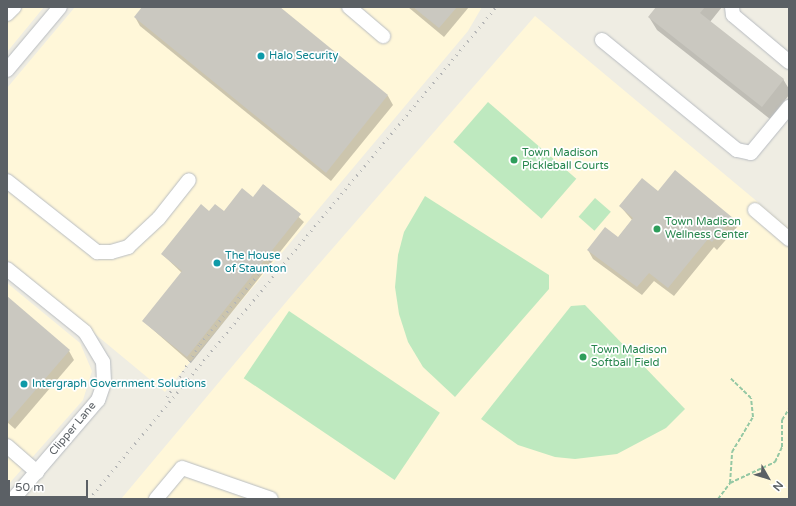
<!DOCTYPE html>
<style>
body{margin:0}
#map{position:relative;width:796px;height:506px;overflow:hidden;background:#efede3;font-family:"Varela Round",sans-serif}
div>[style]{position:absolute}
.commercial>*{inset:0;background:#fff7d9}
.green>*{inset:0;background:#bee9bf;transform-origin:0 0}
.shadow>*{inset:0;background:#0003}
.building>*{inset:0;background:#cac8c0}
.path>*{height:2px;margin-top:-1px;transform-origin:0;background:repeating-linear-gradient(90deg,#95c8a4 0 4px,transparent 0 6px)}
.roads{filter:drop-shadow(0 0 1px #b8bcc1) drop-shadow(0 0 1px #b8bcc1)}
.minor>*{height:14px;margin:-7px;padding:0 7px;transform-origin:7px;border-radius:7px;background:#fff}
.rail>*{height:3px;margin-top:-1.5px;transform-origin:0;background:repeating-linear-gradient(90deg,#b5b6b6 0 1px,transparent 0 6px)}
.dots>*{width:11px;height:11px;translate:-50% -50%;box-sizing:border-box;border:2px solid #fff;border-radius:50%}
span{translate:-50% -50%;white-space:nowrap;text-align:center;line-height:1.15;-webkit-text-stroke:3.5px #fff;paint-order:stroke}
.culture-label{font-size:11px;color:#0d838f}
.left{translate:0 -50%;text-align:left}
.leisure-label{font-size:11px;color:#27864d}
.street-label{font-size:11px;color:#5b6065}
.frame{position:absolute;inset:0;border:8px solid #5b6065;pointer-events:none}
.north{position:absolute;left:748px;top:458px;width:40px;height:40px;-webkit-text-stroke:3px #fff;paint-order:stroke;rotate:129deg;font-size:11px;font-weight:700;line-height:16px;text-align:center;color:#5b6065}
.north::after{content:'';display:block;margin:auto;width:14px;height:18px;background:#5b6065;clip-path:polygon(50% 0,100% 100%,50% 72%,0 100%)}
.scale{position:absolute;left:8px;top:480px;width:80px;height:18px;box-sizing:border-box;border:2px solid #5b6065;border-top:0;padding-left:5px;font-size:12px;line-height:14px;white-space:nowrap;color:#5b6065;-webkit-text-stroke:3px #fff;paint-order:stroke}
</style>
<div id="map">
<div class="commercial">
<i style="clip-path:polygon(7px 7px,44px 7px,7px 52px)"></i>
<i style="clip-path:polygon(75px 7px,482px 7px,468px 31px,165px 392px,7px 261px,7px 88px)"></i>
<i style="clip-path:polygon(535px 16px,789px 228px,789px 499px,121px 499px,292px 295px)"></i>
<i style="clip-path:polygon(7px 283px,80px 343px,92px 371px,83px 400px,7px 486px)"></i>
</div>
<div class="green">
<i style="left:488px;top:102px;width:117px;height:53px;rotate:41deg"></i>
<i style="clip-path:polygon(425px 196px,549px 275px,549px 289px,455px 397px,423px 367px,408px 342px,399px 314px,395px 287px,398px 255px,404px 232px)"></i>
<i style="left:595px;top:198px;width:21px;height:25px;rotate:41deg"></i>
<i style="clip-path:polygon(585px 305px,685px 409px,666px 428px,617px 454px,575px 459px,555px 457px,518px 445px,481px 419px,571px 306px)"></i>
<i style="left:289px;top:311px;width:182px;height:81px;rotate:34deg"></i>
</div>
<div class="shadow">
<i style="clip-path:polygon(143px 7px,278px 7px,388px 96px,393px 105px,331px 181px,140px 26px,135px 17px)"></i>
<i style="clip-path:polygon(408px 7px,469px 7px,444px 37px)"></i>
<i style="clip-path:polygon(657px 7px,722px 7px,710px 22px,783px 79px,789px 89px,789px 95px,770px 119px,657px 30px,649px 17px)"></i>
<i style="clip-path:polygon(264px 185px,304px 222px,191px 363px,143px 321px,182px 273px,162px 254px,210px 213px,224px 212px,254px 198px)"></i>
<i style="clip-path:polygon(658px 192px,732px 218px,737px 227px,717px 250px,714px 247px,674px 296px,654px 281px,642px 295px,593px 259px,588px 250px,618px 238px,632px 220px,620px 206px)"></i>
<i style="clip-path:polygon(7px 297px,69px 351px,74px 360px,15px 429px,7px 422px)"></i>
</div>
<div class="building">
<i style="clip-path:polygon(142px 7px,280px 7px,388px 95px,326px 173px,134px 17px)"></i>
<i style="clip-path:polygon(413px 7px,457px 7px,439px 28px)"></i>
<i style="clip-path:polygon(656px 7px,705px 7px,700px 13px,784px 79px,762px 107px,648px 17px)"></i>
<i style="clip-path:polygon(675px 170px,733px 218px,712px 242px,708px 239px,668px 288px,649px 273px,637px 287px,587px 250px,605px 227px,618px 237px,633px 218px,619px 206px,642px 178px,658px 191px)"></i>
<i style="clip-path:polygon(263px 184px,301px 214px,187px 357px,142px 321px,182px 271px,161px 254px,201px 204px,209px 211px,215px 204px,224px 211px,242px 188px,253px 197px)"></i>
<i style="clip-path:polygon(7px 296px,70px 350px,7px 423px)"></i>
</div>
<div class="path">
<i style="left:730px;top:483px;width:50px;rotate:-25deg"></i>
<i style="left:775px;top:462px;width:17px;rotate:-65deg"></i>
<i style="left:782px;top:447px;width:27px;rotate:-90deg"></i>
<i style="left:782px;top:420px;width:13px;rotate:-58deg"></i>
<i style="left:718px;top:499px;width:20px;rotate:-53deg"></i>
<i style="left:730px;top:483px;width:31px;rotate:-86deg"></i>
<i style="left:732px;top:452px;width:41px;rotate:-59deg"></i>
<i style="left:753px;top:417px;width:19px;rotate:-96deg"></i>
<i style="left:751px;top:398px;width:29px;rotate:-136deg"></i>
</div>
<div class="roads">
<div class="minor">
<i style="left:349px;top:7px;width:45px;rotate:40.5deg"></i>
<i style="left:732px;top:7px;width:8px;rotate:83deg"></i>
<i style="left:733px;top:15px;width:73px;rotate:40deg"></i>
<i style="left:7px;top:14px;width:10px;rotate:-45deg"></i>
<i style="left:602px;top:40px;width:174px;rotate:39.2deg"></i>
<i style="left:737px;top:150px;width:14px;rotate:12deg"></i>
<i style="left:751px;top:153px;width:60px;rotate:-50.4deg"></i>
<i style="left:7px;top:70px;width:82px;rotate:-49.9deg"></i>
<i style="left:7px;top:181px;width:115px;rotate:38.3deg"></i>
<i style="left:97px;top:252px;width:14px"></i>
<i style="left:111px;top:252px;width:18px;rotate:-16deg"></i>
<i style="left:128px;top:247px;width:42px;rotate:-43.1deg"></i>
<i style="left:159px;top:218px;width:48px;rotate:-51.7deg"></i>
<i style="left:755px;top:210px;width:45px;rotate:40.5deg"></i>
<i style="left:7px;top:269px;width:100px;rotate:38.9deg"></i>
<i style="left:85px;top:332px;width:35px;rotate:59deg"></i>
<i style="left:103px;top:362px;width:21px;rotate:87deg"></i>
<i style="left:104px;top:383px;width:18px;rotate:109deg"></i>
<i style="left:98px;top:400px;width:130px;rotate:130.6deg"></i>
<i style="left:7px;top:446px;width:40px;rotate:41deg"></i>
<i style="left:156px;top:499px;width:40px;rotate:-50deg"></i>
<i style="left:182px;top:468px;width:94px;rotate:19.2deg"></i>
</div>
</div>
<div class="rail">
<i style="left:167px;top:397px;width:62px;rotate:-58.1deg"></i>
<i style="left:200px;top:344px;width:119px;rotate:-50.1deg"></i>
<i style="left:89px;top:499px;width:639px;rotate:-50.4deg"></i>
</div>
<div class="dots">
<i style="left:261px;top:56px;background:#0f9aa8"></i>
<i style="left:514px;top:160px;background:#2e9e5b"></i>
<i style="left:657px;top:229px;background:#2e9e5b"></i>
<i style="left:217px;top:263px;background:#0f9aa8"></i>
<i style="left:583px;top:357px;background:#2e9e5b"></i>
<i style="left:24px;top:384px;background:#0f9aa8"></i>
</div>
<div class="culture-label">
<span class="left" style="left:269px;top:56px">Halo Security</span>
<span class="left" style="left:225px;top:263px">The House<br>of Staunton</span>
<span class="left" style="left:32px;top:384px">Intergraph Government Solutions</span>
</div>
<div class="leisure-label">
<span class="left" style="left:522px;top:160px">Town Madison<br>Pickleball Courts</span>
<span class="left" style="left:665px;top:229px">Town Madison<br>Wellness Center</span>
<span class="left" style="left:591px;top:357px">Town Madison<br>Softball Field</span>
</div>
<div class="street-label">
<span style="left:73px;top:429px;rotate:-50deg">Clipper Lane</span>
</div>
<div class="frame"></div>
<div class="north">N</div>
<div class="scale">50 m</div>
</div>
